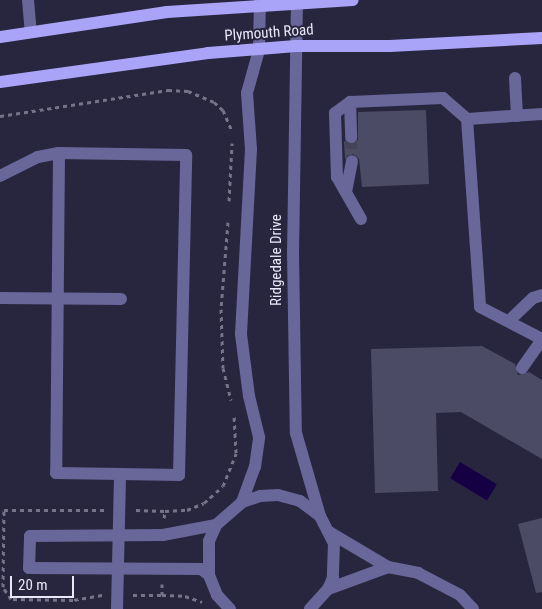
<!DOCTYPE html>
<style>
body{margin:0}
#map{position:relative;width:542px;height:609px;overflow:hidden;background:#28263e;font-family:"Roboto Condensed",sans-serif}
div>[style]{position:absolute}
.water>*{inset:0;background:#150043;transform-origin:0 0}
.building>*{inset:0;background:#4c4b66}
.minor-tunnel>*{height:12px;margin-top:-6px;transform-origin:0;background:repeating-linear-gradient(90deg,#45435a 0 12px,transparent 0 18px)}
.path>*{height:3px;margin-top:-1.5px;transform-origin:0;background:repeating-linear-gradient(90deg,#757489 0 4px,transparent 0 8px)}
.minor>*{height:12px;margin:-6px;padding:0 6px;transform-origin:6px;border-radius:6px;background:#696699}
.major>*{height:12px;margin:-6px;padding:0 6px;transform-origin:6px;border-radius:6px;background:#a9a4f8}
span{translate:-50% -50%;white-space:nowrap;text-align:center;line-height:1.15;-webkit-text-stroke:4px #28263e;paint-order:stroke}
.street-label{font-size:15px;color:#e8e8f8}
.scale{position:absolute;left:10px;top:576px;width:64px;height:22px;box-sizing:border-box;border:2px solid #e8e8f8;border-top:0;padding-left:6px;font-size:15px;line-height:18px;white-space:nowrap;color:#e8e8f8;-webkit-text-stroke:4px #28263e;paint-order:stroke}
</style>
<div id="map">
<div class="water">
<i style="left:460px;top:462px;width:43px;height:19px;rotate:31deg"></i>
</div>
<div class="building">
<i style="clip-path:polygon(426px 110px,429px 184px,362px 187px,359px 159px,353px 154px,345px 159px,344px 141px,352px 145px,358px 140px,358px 112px)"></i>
<i style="clip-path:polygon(482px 346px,515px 364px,518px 375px,529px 372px,542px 380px,542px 459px,461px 412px,436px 413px,438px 491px,375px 493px,371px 349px)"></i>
<i style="clip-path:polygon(542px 518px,542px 592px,536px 593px,518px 524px)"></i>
</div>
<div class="minor-tunnel">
<i style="left:351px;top:137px;width:25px;rotate:88deg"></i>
</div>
<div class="path">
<i style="left:0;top:116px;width:170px;rotate:-8.8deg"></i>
<i style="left:168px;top:90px;width:20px;rotate:3deg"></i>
<i style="left:188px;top:91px;width:28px;rotate:23deg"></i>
<i style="left:214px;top:102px;width:12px;rotate:42deg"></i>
<i style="left:223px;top:110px;width:21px;rotate:67deg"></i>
<i style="left:229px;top:201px;width:58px;rotate:-87deg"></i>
<i style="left:228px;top:222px;width:87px;rotate:94.6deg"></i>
<i style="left:221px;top:309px;width:59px;rotate:88.1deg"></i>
<i style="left:223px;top:368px;width:33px;rotate:76deg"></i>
<i style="left:136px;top:510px;width:29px;rotate:2deg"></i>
<i style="left:164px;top:518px;width:7px;rotate:-82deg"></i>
<i style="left:165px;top:511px;width:22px;rotate:-3deg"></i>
<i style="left:187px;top:510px;width:18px;rotate:-22deg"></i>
<i style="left:204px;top:503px;width:25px;rotate:-42deg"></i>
<i style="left:223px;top:486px;width:35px;rotate:-68deg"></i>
<i style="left:236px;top:453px;width:37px;rotate:-93deg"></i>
<i style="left:162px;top:584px;width:11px;rotate:90deg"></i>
<i style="left:162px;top:595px;width:23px;rotate:2deg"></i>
<i style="left:185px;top:596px;width:18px;rotate:19deg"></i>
<i style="left:102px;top:595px;width:29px;rotate:170deg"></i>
<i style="left:73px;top:600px;width:62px;rotate:-179.1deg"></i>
<i style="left:11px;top:599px;width:14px;rotate:-124deg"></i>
<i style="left:3px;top:587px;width:77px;rotate:-89.3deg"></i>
<i style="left:4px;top:510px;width:100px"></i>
<i style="left:133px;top:595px;width:29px"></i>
</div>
<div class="minor">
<i style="left:28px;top:0;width:32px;rotate:85deg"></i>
<i style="left:297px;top:0;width:252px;rotate:90.9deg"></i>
<i style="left:293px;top:252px;width:181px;rotate:89.1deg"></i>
<i style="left:296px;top:433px;width:86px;rotate:73.9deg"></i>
<i style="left:515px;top:78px;width:38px;rotate:87deg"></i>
<i style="left:350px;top:102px;width:35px;rotate:88deg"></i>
<i style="left:542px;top:114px;width:75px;rotate:176.2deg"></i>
<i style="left:467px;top:119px;width:188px;rotate:86deg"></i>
<i style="left:480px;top:307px;width:70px;rotate:27.3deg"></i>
<i style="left:0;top:176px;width:42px;rotate:-26.6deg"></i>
<i style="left:38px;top:157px;width:21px;rotate:-11deg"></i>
<i style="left:346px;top:192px;width:31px;rotate:-79deg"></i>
<i style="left:361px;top:219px;width:48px;rotate:-119.7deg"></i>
<i style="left:337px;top:177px;width:64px;rotate:-91.8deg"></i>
<i style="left:335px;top:113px;width:19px;rotate:-36deg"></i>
<i style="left:350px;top:102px;width:93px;rotate:-2.5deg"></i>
<i style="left:443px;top:98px;width:32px;rotate:41deg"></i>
<i style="left:0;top:298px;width:121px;rotate:0.5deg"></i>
<i style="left:509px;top:321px;width:33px;rotate:-44deg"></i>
<i style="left:533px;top:298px;width:9px;rotate:-18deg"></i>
<i style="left:522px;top:368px;width:35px;rotate:-55deg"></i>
<i style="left:242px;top:502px;width:37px;rotate:-70deg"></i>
<i style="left:255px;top:467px;width:30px;rotate:-82deg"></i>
<i style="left:259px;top:437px;width:42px;rotate:-103.7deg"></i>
<i style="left:249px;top:396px;width:63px;rotate:-97.4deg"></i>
<i style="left:241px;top:334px;width:185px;rotate:-86.9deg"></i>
<i style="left:251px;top:149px;width:56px;rotate:-94.1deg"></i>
<i style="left:247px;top:93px;width:45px;rotate:-74.4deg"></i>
<i style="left:259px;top:50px;width:50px;rotate:-88.9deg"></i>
<i style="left:329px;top:532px;width:69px;rotate:30.7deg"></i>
<i style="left:388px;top:567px;width:31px;rotate:11deg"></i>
<i style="left:418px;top:573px;width:47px;rotate:27.6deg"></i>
<i style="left:460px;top:595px;width:19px;rotate:47deg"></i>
<i style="left:209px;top:575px;width:10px;rotate:-143deg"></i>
<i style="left:201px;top:569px;width:172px;rotate:-179.7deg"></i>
<i style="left:29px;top:568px;width:32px;rotate:-88deg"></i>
<i style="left:30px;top:536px;width:133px;rotate:-0.4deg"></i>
<i style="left:163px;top:535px;width:54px;rotate:-10.7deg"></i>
<i style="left:328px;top:589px;width:64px;rotate:-20.1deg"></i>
<i style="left:117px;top:609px;width:135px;rotate:-88.7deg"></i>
<i style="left:120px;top:474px;width:59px;rotate:1deg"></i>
<i style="left:179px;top:475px;width:320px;rotate:-88.7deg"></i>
<i style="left:186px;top:155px;width:127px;rotate:-179.1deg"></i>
<i style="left:59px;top:153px;width:320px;rotate:90.5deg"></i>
<i style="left:56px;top:473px;width:64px;rotate:0.9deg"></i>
<i style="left:230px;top:609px;width:19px;rotate:-133deg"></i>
<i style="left:217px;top:595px;width:22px;rotate:-112deg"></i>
<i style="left:209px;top:575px;width:34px;rotate:-90deg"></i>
<i style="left:209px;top:541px;width:17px;rotate:-66deg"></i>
<i style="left:216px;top:525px;width:35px;rotate:-41deg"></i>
<i style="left:242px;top:502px;width:19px;rotate:-18deg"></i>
<i style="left:260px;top:496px;width:18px;rotate:-3deg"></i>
<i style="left:278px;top:495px;width:23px;rotate:15deg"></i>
<i style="left:300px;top:501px;width:25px;rotate:37deg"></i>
<i style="left:320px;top:516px;width:30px;rotate:63deg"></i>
<i style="left:334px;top:543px;width:35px;rotate:92deg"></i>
<i style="left:333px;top:578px;width:12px;rotate:114deg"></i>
<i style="left:328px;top:589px;width:27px;rotate:132deg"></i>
</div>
<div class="major">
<i style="left:0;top:37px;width:169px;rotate:-8.5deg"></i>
<i style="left:167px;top:12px;width:186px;rotate:-3.7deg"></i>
<i style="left:0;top:82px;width:210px;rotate:-7.9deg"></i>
<i style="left:208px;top:53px;width:88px;rotate:-4.5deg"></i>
<i style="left:296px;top:46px;width:94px"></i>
<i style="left:390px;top:46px;width:152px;rotate:-3deg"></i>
</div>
<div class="street-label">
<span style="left:269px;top:33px;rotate:-4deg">Plymouth Road</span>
<span style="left:277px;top:260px;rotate:-90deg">Ridgedale Drive</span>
</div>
<div class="scale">20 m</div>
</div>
